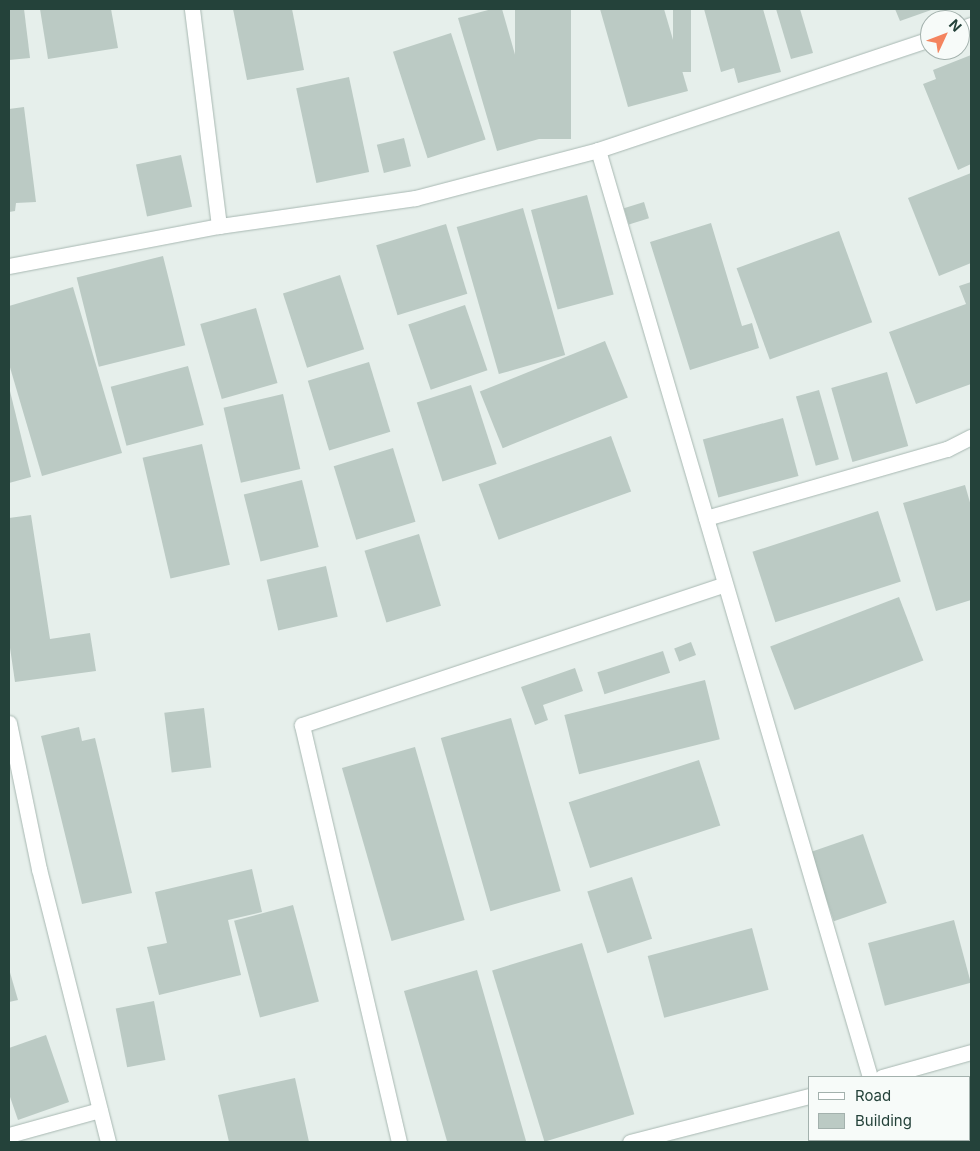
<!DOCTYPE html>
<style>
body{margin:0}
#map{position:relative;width:980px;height:1151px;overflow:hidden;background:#e6efeb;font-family:Inter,sans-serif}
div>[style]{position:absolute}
.building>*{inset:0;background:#bbcac4;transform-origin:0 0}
.roads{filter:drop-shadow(0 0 1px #a8b8b2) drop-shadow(0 0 1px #a8b8b2)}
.minor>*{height:15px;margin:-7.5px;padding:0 7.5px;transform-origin:7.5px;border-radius:7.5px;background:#fff}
span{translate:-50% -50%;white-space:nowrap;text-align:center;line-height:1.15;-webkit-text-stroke:4.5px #f7fbf9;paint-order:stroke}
.frame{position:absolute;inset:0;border:10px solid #24423a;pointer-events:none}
.legend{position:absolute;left:808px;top:1076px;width:162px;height:65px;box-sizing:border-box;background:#f7fbf9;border:1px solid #a3b1ad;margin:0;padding:6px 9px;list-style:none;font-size:15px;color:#24423a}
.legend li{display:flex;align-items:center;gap:10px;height:25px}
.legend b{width:25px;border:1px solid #a3b1ad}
.north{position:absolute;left:920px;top:10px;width:50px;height:50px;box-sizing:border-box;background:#f7fbf9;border:1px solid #a3b1ad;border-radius:50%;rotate:47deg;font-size:14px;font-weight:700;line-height:20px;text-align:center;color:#24423a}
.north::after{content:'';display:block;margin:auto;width:18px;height:22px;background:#f4845f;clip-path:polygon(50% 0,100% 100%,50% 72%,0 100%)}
</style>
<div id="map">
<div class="building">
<i style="clip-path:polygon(9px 9px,24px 9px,30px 58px,9px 60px)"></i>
<i style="clip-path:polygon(40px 9px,111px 9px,118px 48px,48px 59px)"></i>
<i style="clip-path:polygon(233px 9px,292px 9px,304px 70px,247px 80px)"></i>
<i style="clip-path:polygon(492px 9px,502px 9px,539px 139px,497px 151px,458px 18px)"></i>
<i style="left:515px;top:9px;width:56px;height:130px"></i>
<i style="clip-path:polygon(600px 9px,664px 9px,688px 91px,628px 107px)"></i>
<i style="left:673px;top:9px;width:18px;height:63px"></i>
<i style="clip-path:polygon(704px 9px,763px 9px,781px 72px,738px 83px,734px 68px,721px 72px)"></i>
<i style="clip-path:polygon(776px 9px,800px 9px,813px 53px,791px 59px)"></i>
<i style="clip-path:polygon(895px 9px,934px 9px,900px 21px)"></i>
<i style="left:451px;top:33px;width:112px;height:61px;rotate:72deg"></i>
<i style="clip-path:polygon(971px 55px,971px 164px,958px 170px,923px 84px,936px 79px,933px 70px)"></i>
<i style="left:349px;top:77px;width:97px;height:54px;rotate:78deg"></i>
<i style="clip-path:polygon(24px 107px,36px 202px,16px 203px,15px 211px,9px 212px,9px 109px)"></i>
<i style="left:404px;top:138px;width:29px;height:28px;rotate:76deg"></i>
<i style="left:181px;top:155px;width:53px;height:46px;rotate:78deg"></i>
<i style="clip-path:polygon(971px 173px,971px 263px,939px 276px,908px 198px)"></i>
<i style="left:587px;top:195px;width:103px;height:58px;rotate:75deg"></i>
<i style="left:644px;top:202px;width:17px;height:21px;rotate:73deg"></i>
<i style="left:523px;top:208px;width:153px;height:69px;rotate:74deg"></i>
<i style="clip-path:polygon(711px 223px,742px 326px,752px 323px,759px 348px,690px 370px,650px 242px)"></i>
<i style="left:446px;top:224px;width:73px;height:73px;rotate:73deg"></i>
<i style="left:839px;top:231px;width:97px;height:109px;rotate:70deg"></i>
<i style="left:163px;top:256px;width:92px;height:89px;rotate:76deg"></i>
<i style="left:340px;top:275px;width:78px;height:60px;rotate:72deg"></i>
<i style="clip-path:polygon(971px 282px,971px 384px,916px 404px,889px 332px,966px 304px,959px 286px)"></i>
<i style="clip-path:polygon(73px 287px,122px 453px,42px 476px,9px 364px,9px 306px)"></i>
<i style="left:465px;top:305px;width:69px;height:60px;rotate:71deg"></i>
<i style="left:256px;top:308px;width:78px;height:58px;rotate:74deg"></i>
<i style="left:605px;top:341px;width:61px;height:135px;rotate:68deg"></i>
<i style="left:369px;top:362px;width:73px;height:64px;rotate:73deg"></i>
<i style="left:188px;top:366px;width:61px;height:80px;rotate:75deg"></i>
<i style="left:887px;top:372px;width:77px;height:58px;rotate:74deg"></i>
<i style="left:471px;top:385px;width:83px;height:57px;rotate:72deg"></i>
<i style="clip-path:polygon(9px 387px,31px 477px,9px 483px)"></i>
<i style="left:819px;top:390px;width:72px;height:24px;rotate:74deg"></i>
<i style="left:283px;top:394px;width:77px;height:61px;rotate:77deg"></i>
<i style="left:783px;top:418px;width:60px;height:83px;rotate:75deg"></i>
<i style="left:611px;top:436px;width:59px;height:141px;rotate:70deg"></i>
<i style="left:202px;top:444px;width:124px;height:61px;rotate:77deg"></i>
<i style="left:393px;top:448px;width:77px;height:62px;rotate:73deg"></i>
<i style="left:302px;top:480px;width:69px;height:60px;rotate:76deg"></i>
<i style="clip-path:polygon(965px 485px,971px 506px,971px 600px,936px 611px,903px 503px)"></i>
<i style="left:878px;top:511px;width:74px;height:132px;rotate:72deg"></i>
<i style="clip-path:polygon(31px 515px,50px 639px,90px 633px,96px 671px,15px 682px,9px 641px,9px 518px)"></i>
<i style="left:419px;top:534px;width:75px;height:57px;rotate:73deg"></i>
<i style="left:326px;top:566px;width:52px;height:61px;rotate:77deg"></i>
<i style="left:899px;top:597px;width:68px;height:138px;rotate:69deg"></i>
<i style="left:691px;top:642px;width:14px;height:18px;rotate:69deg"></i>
<i style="left:663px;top:651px;width:23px;height:69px;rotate:72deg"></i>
<i style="clip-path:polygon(575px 668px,583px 691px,543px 705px,548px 720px,535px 725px,521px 687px)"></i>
<i style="left:705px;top:680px;width:61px;height:145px;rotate:76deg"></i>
<i style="left:204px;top:708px;width:60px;height:40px;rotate:83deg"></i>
<i style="left:511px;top:718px;width:180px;height:73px;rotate:74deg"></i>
<i style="clip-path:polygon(79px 727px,82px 741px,95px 738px,132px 893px,82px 904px,41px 736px)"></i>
<i style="left:415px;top:747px;width:180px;height:76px;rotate:74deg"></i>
<i style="left:699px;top:760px;width:69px;height:137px;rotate:72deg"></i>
<i style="left:863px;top:834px;width:73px;height:56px;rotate:71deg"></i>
<i style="clip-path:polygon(252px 869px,262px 912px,228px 920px,241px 975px,159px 995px,147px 947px,167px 943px,155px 892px)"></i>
<i style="left:632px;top:877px;width:65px;height:47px;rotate:72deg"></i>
<i style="left:293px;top:905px;width:100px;height:61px;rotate:75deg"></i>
<i style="left:954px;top:920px;width:65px;height:89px;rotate:75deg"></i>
<i style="left:752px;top:928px;width:64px;height:108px;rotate:75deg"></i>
<i style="left:582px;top:943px;width:179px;height:94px;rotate:73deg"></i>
<i style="clip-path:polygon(9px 969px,18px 1000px,9px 1002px)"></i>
<i style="left:477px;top:970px;width:179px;height:76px;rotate:74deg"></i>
<i style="left:154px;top:1001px;width:60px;height:39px;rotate:79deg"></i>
<i style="clip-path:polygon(46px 1035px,69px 1102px,18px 1120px,9px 1094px,9px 1048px)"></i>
<i style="clip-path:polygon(295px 1078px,309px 1142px,229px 1142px,218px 1095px)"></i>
<i style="clip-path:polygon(971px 1138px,971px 1142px,960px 1142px,969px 1140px)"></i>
</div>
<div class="roads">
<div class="minor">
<i style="left:960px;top:29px;width:12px;rotate:-20deg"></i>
<i style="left:598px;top:150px;width:966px;rotate:73.65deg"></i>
<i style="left:219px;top:226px;width:198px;rotate:-8.1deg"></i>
<i style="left:415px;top:198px;width:189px;rotate:-14.7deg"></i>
<i style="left:598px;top:150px;width:350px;rotate:-18.5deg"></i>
<i style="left:9px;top:266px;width:214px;rotate:-10.8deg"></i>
<i style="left:219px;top:226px;width:219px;rotate:-97.1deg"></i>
<i style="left:706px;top:518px;width:251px;rotate:-16deg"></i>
<i style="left:947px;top:449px;width:27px;rotate:-27deg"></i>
<i style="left:9px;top:723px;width:149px;rotate:78.4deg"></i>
<i style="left:39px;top:869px;width:282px;rotate:75.8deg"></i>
<i style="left:882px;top:1077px;width:92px;rotate:-15.7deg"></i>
<i style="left:9px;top:1135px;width:94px;rotate:-15.4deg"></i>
<i style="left:887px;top:1140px;width:2px;rotate:90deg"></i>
<i style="left:399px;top:1142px;width:428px;rotate:-103.1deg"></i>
<i style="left:302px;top:725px;width:444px;rotate:-18.4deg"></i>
<i style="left:630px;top:1142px;width:185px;rotate:-14.4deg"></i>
</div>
</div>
<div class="frame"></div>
<ul class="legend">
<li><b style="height:6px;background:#fff"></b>Road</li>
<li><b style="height:14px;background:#bbcac4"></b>Building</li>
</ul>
<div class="north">N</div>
</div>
